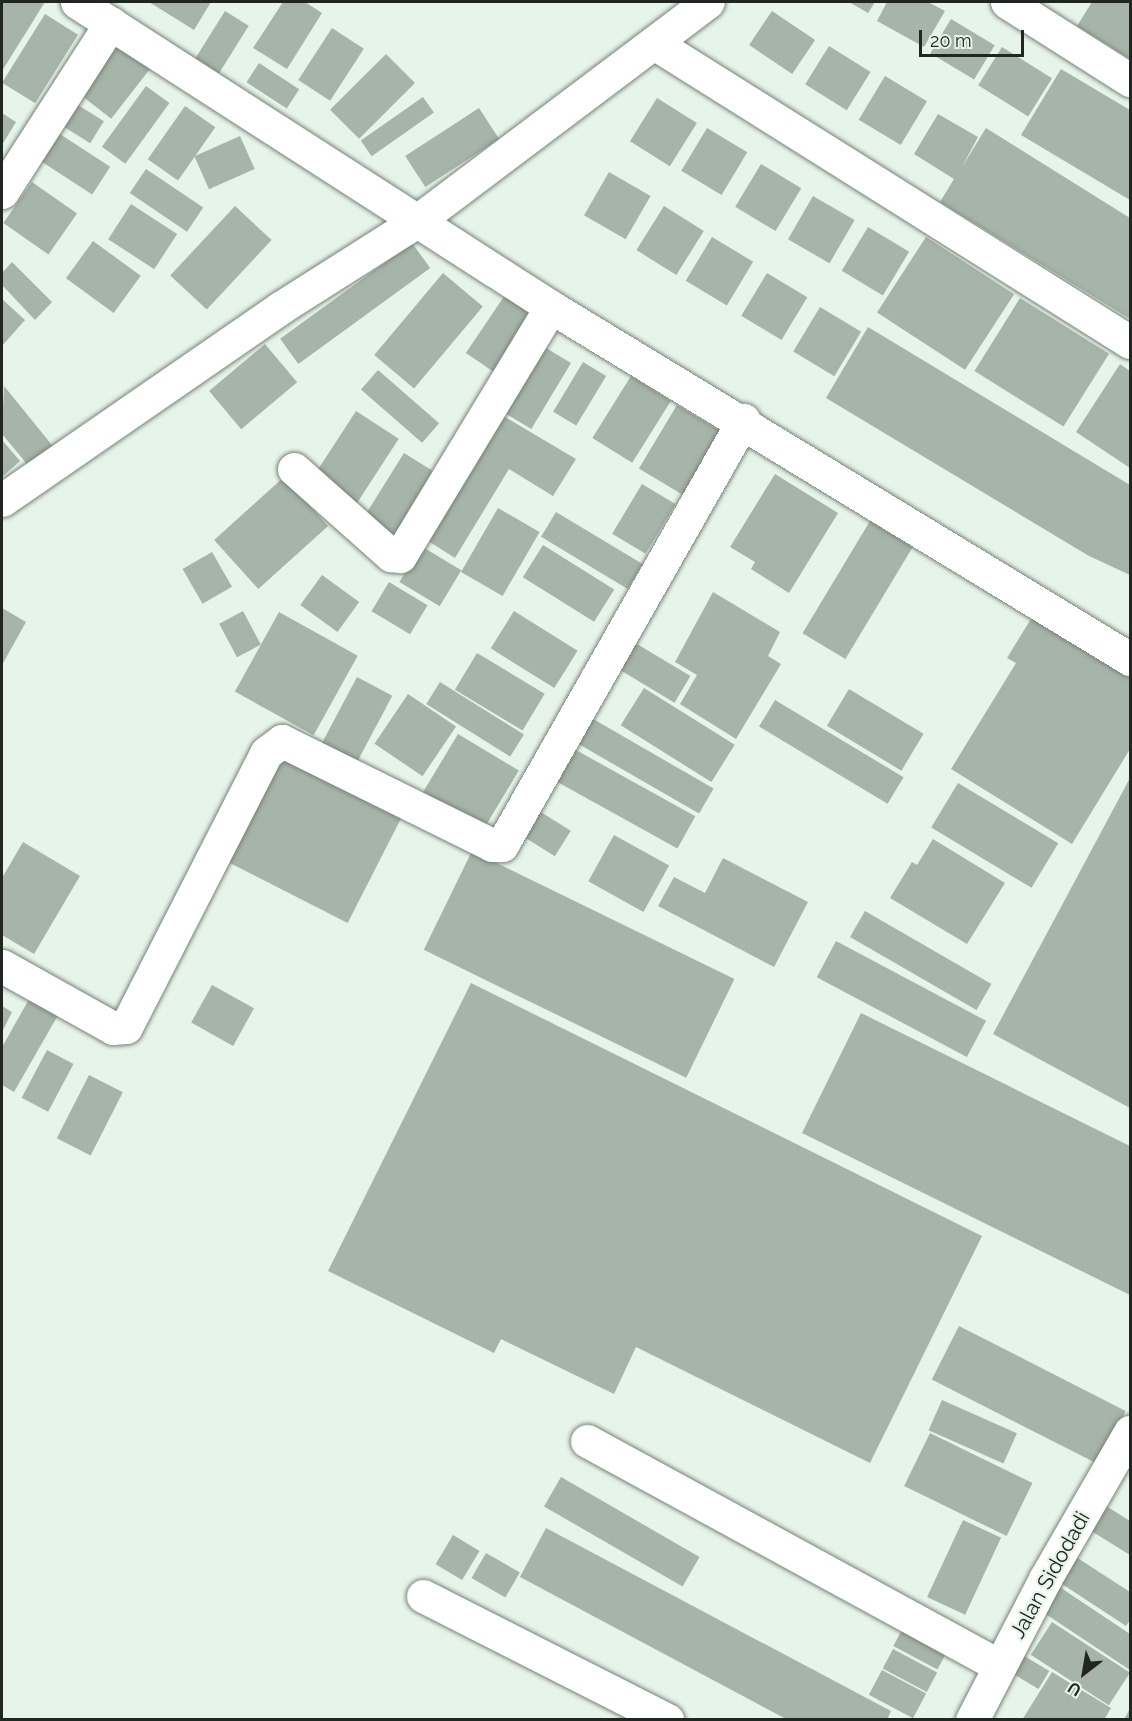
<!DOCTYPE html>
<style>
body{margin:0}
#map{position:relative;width:1132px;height:1721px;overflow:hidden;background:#e7f4ea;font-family:Raleway,sans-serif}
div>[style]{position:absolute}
.building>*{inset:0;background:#a7b4a9;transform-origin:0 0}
.roads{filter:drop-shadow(0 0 2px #768278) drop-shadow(0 0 2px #768278)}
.street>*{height:33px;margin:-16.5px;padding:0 16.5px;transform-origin:16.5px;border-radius:16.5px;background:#fff}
span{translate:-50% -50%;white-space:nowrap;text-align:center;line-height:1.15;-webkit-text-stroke:4.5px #e7f4ea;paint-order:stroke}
.street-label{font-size:21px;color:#212622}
.frame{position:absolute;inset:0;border:3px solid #212622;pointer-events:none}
.north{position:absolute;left:1054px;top:1643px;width:60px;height:60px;-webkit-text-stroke:4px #e7f4ea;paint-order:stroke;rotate:211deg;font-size:16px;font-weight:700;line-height:24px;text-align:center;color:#212622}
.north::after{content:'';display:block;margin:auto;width:21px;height:27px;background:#212622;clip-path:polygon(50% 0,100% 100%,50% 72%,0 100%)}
.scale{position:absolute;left:919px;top:30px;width:105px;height:27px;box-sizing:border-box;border:3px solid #212622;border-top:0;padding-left:8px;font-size:18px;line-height:21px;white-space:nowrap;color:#212622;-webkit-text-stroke:4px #e7f4ea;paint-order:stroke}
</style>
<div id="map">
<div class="building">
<i style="clip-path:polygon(3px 2px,45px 2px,2px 71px,2px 3px)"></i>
<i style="clip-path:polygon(149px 2px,211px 2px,194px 30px)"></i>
<i style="clip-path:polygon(283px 2px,305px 2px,322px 13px,287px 69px,253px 48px)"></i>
<i style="clip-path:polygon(849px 2px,875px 2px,868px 13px)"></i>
<i style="clip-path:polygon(887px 2px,928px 2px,945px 11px,924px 47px,877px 21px)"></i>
<i style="clip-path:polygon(1092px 2px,1130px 2px,1130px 59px,1077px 26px)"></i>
<i style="left:225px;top:11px;width:28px;height:56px;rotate:32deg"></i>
<i style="left:772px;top:11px;width:52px;height:41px;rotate:34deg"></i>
<i style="left:45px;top:14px;width:39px;height:81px;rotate:32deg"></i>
<i style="left:951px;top:19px;width:51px;height:40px;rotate:31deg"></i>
<i style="left:332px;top:28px;width:38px;height:62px;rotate:33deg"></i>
<i style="left:109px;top:37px;width:52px;height:63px;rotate:38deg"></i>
<i style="left:829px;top:46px;width:49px;height:45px;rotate:32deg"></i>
<i style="left:1002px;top:47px;width:59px;height:45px;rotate:32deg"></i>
<i style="left:386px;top:54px;width:41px;height:79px;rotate:45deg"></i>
<i style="left:259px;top:63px;width:48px;height:23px;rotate:33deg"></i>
<i style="clip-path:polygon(1061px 69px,1130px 110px,1130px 200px,1021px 135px)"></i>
<i style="left:885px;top:76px;width:49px;height:51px;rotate:31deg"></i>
<i style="left:146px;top:86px;width:29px;height:75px;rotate:36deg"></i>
<i style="left:423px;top:97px;width:19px;height:76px;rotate:55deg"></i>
<i style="left:657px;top:98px;width:47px;height:51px;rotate:32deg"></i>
<i style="left:70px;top:100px;width:40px;height:26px;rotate:32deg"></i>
<i style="left:185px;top:106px;width:37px;height:65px;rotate:35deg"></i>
<i style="left:479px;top:108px;width:37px;height:88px;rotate:57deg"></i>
<i style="clip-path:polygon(2px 113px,16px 122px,2px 145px)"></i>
<i style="clip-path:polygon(938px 114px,978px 137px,962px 167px,986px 128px,1130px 218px,1130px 319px,940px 202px,954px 179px,914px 154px)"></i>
<i style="left:49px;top:127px;width:73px;height:33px;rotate:33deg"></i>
<i style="left:707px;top:128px;width:47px;height:50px;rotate:31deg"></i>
<i style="left:240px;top:136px;width:36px;height:50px;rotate:66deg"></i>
<i style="left:761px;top:164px;width:47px;height:50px;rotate:31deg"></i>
<i style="left:146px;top:169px;width:69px;height:29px;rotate:34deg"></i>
<i style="left:609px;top:172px;width:48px;height:50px;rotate:30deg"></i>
<i style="left:32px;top:182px;width:55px;height:50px;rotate:35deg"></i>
<i style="left:813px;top:196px;width:48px;height:50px;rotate:30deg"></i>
<i style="left:131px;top:204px;width:55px;height:42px;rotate:33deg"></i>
<i style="left:235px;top:206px;width:50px;height:95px;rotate:43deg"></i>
<i style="left:664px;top:206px;width:47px;height:52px;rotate:32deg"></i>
<i style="left:868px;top:227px;width:48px;height:51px;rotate:31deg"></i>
<i style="left:712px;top:237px;width:48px;height:51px;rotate:31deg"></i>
<i style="left:926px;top:237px;width:105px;height:90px;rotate:33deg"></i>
<i style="left:93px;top:241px;width:59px;height:46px;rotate:36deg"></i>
<i style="left:412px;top:243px;width:31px;height:163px;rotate:54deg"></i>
<i style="clip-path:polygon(12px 262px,52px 302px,35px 320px,2px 285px,2px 273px)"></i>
<i style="left:443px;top:273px;width:52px;height:107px;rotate:40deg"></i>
<i style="left:767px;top:273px;width:47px;height:50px;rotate:31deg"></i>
<i style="left:505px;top:295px;width:37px;height:70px;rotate:34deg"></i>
<i style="left:1020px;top:298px;width:105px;height:86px;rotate:32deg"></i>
<i style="clip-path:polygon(2px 299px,25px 320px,2px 346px)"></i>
<i style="left:820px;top:307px;width:48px;height:52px;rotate:31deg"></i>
<i style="clip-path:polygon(868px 327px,1130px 485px,1130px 575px,1089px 556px,826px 398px)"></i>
<i style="left:265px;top:344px;width:50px;height:73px;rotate:50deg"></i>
<i style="left:541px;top:345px;width:35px;height:77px;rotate:31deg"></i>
<i style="left:583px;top:362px;width:27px;height:58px;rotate:31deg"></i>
<i style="clip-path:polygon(1120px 364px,1130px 371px,1130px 468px,1076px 432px)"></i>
<i style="left:378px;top:370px;width:81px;height:26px;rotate:41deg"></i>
<i style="left:631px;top:376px;width:47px;height:73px;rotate:32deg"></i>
<i style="clip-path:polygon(4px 386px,56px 450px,32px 470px,2px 434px)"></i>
<i style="left:677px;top:405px;width:52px;height:74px;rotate:31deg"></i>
<i style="left:356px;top:411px;width:51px;height:82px;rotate:33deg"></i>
<i style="clip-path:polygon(500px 414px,576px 459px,553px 496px,509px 469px,455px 558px,425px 539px)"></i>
<i style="clip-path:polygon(2px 440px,20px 461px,2px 477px)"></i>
<i style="left:404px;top:453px;width:36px;height:81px;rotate:32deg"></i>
<i style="clip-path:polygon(775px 474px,838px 513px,789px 593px,751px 569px,755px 562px,730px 547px)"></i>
<i style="left:284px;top:477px;width:66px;height:94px;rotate:48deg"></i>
<i style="left:642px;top:484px;width:39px;height:58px;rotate:31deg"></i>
<i style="left:498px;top:508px;width:48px;height:74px;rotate:30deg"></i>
<i style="left:556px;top:512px;width:101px;height:29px;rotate:31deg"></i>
<i style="left:870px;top:521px;width:50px;height:131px;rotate:31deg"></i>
<i style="left:543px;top:545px;width:84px;height:38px;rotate:32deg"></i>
<i style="left:421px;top:546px;width:47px;height:42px;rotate:31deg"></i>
<i style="left:212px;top:552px;width:40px;height:34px;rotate:60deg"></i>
<i style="left:322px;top:575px;width:46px;height:37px;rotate:36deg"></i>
<i style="left:389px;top:582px;width:45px;height:34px;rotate:31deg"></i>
<i style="clip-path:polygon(713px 592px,780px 632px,768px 656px,781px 664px,736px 739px,680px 704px,697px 675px,675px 662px)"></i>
<i style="clip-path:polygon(2px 608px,26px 622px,2px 665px)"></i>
<i style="left:243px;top:611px;width:38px;height:27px;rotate:62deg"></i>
<i style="left:514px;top:611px;width:75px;height:44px;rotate:32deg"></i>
<i style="left:279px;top:612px;width:90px;height:91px;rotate:29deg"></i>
<i style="clip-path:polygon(1034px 614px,1130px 673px,1130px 749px,1072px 844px,951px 769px,1016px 663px,1007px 658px)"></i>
<i style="left:627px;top:638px;width:74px;height:31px;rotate:31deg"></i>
<i style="left:477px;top:653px;width:79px;height:43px;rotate:31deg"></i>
<i style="left:357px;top:677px;width:40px;height:80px;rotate:28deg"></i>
<i style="left:440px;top:682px;width:99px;height:26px;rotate:32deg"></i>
<i style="left:644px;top:688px;width:107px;height:44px;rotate:32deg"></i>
<i style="left:849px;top:689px;width:87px;height:43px;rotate:31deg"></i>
<i style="left:408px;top:694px;width:58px;height:60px;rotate:34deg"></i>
<i style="left:775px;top:700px;width:150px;height:31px;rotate:31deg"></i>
<i style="left:588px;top:716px;width:145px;height:29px;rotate:30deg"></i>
<i style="left:458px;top:734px;width:71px;height:71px;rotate:31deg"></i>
<i style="left:565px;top:744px;width:149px;height:37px;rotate:29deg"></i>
<i style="left:277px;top:749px;width:142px;height:123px;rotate:27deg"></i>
<i style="clip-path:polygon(1130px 778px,1130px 1108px,993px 1034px)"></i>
<i style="left:958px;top:783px;width:117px;height:52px;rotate:31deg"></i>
<i style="left:536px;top:809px;width:41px;height:30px;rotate:32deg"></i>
<i style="left:614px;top:835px;width:63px;height:53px;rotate:29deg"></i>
<i style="clip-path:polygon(933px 839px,1005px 883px,967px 944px,890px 898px,912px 862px,917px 865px)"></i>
<i style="clip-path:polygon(23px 842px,80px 876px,34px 954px,2px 935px,2px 878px)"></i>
<i style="left:472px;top:851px;width:292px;height:110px;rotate:26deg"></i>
<i style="clip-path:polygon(723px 858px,808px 902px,774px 967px,658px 906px,674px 877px,705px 893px)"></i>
<i style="left:865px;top:911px;width:146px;height:30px;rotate:30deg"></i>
<i style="left:836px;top:941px;width:170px;height:41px;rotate:28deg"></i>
<i style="clip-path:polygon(471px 983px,982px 1236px,870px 1463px,636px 1347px,614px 1394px,501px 1339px,494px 1353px,328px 1271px)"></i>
<i style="left:212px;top:985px;width:48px;height:43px;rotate:29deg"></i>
<i style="clip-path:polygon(32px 994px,61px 1010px,14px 1092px,2px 1085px,2px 1047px)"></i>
<i style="clip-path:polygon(2px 1006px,12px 1012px,2px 1032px)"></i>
<i style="clip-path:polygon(861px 1013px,1130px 1146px,1130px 1295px,802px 1133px)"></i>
<i style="left:47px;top:1050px;width:30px;height:54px;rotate:28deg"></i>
<i style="left:89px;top:1075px;width:38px;height:71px;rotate:27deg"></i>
<i style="left:959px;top:1326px;width:187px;height:60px;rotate:27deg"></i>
<i style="left:942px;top:1400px;width:82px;height:33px;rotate:24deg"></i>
<i style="left:930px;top:1433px;width:114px;height:59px;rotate:26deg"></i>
<i style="left:561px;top:1477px;width:160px;height:34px;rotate:30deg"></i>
<i style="clip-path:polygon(1103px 1504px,1130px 1521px,1130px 1555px,1088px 1529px)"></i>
<i style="left:963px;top:1520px;width:42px;height:85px;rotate:25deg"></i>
<i style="clip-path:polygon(546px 1528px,891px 1711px,887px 1720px,788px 1720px,520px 1577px)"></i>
<i style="left:453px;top:1535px;width:31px;height:34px;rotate:31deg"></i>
<i style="left:486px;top:1553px;width:39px;height:29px;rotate:30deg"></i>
<i style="clip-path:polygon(1073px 1555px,1130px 1592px,1130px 1620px,1126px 1626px,1056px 1580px)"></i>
<i style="clip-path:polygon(1055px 1584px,1130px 1634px,1130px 1670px,1038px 1609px)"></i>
<i style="left:1052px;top:1622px;width:93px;height:39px;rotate:33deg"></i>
<i style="left:905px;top:1624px;width:50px;height:25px;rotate:28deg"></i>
<i style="left:893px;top:1649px;width:50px;height:22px;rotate:28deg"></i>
<i style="left:1021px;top:1654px;width:33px;height:21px;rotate:31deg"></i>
<i style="left:882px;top:1670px;width:50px;height:28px;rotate:28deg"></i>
<i style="clip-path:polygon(1052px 1672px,1111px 1708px,1104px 1720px,1022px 1720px)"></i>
<i style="clip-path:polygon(1130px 1708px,1130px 1720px,1124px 1720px)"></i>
</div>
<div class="roads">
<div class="street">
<i style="left:77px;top:2px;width:564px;rotate:32.76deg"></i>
<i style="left:551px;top:307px;width:678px;rotate:31.3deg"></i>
<i style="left:1007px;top:2px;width:146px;rotate:32.4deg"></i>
<i style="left:654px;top:43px;width:562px;rotate:32.14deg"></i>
<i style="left:2px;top:192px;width:201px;rotate:-57.2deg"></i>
<i style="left:294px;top:469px;width:130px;rotate:41.6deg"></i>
<i style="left:391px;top:555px;width:9px;rotate:6deg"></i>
<i style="left:400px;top:556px;width:291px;rotate:-58.8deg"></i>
<i style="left:2px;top:500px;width:338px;rotate:-34.6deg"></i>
<i style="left:280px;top:308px;width:162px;rotate:-32.4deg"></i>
<i style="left:417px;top:221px;width:364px;rotate:-37deg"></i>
<i style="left:2px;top:966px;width:127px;rotate:29.2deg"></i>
<i style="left:113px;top:1028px;width:13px;rotate:-4deg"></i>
<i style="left:126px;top:1027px;width:308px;rotate:-62.9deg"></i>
<i style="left:266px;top:753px;width:20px;rotate:-37deg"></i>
<i style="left:282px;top:741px;width:234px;rotate:26.3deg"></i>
<i style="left:492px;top:845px;width:10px"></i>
<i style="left:502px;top:845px;width:489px;rotate:-60.4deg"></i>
<i style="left:587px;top:1441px;width:470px;rotate:28.6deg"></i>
<i style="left:423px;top:1596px;width:274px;rotate:26.9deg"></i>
<i style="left:972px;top:1720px;width:159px;rotate:-62.6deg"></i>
<i style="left:1045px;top:1579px;width:170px;rotate:-60deg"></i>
</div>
</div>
<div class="street-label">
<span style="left:1050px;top:1575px;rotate:-61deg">Jalan Sidodadi</span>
</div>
<div class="frame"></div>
<div class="north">U</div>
<div class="scale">20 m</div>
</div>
